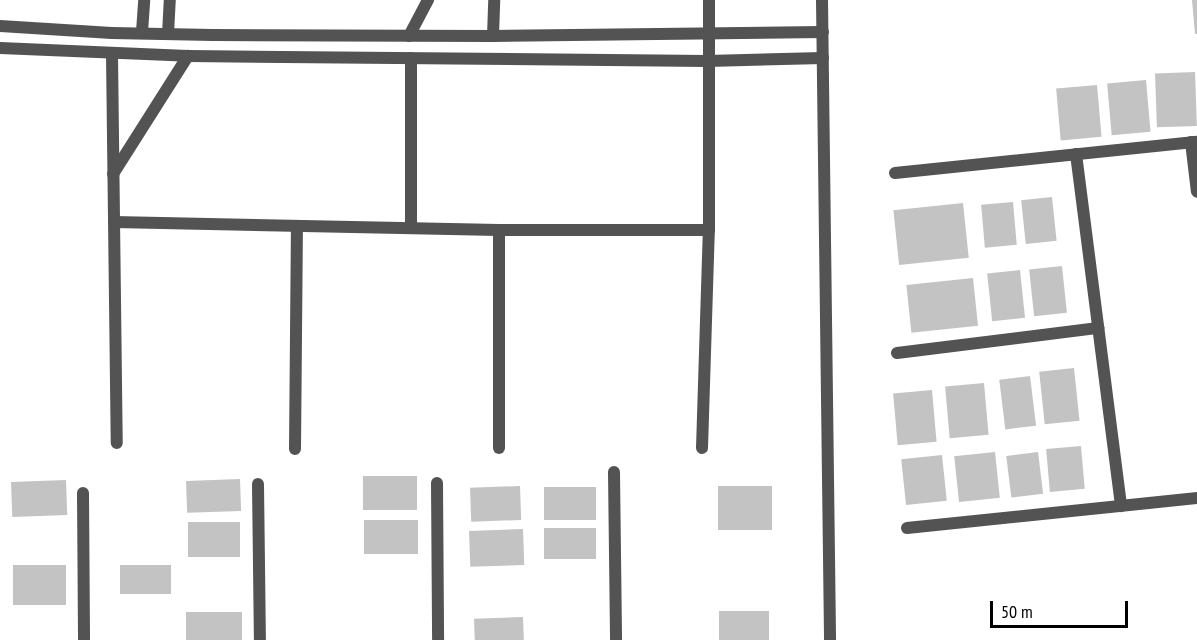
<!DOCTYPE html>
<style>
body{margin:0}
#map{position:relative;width:1197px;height:640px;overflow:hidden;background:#fff;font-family:"PT Sans Narrow",sans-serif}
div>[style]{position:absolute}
.building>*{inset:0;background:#c3c3c3;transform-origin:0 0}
.street>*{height:12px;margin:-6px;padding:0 6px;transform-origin:6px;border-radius:6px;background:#535353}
span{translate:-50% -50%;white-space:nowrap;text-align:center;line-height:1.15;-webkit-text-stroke:6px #fff;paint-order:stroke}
.scale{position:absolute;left:990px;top:601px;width:138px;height:27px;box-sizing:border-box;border:3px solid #000;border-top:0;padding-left:8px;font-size:18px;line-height:21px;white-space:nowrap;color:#000;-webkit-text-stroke:4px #fff;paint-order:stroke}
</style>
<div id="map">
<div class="building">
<i style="clip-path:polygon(1192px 0,1197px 0,1197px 34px,1195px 34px)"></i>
<i style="left:1195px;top:72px;width:54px;height:40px;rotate:88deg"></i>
<i style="left:1146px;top:80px;width:52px;height:39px;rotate:85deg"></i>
<i style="left:1097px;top:85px;width:52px;height:41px;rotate:85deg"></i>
<i style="left:1052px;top:197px;width:44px;height:31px;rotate:84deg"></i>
<i style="left:1013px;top:202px;width:43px;height:32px;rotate:85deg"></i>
<i style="left:963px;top:203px;width:55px;height:70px;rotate:84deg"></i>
<i style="left:1062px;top:266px;width:47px;height:33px;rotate:84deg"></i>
<i style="left:1020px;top:270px;width:48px;height:33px;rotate:84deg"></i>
<i style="left:973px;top:278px;width:48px;height:67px;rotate:84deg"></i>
<i style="left:1074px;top:368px;width:53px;height:35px;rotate:84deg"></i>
<i style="left:1030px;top:376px;width:50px;height:31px;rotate:83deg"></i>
<i style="left:984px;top:383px;width:52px;height:39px;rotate:85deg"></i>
<i style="left:932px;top:390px;width:52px;height:39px;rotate:85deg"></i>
<i style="left:1081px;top:446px;width:43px;height:35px;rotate:85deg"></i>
<i style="left:995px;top:452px;width:46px;height:41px;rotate:84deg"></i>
<i style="left:1038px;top:452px;width:42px;height:32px;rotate:83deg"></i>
<i style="left:942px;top:455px;width:46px;height:41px;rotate:84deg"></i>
<i style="left:363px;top:476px;width:54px;height:34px"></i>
<i style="left:240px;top:479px;width:32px;height:54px;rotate:88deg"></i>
<i style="left:66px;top:480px;width:35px;height:55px;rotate:88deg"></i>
<i style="left:520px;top:486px;width:34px;height:50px;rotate:88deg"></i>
<i style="left:718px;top:486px;width:54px;height:44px"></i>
<i style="left:596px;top:487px;width:33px;height:52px;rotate:90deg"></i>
<i style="left:418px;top:520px;width:34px;height:54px;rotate:90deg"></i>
<i style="left:240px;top:522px;width:35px;height:52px;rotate:90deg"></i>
<i style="left:596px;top:528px;width:31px;height:52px;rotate:90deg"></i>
<i style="left:523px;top:529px;width:36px;height:54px;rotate:88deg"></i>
<i style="left:66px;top:565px;width:40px;height:53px;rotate:90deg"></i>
<i style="left:171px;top:565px;width:29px;height:51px;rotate:90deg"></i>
<i style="left:719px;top:611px;width:50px;height:29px"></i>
<i style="left:242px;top:612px;width:28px;height:56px;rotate:90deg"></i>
<i style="left:523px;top:617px;width:23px;height:49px;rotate:88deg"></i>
</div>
<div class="street">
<i style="left:822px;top:0;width:640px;rotate:89.28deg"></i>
<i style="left:0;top:26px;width:112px;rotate:3.6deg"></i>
<i style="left:112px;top:33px;width:101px;rotate:1.1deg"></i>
<i style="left:213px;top:35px;width:280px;rotate:0.2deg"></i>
<i style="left:493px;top:36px;width:330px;rotate:-0.7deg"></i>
<i style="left:142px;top:32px;width:32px;rotate:-86deg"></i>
<i style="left:168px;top:34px;width:34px;rotate:-87deg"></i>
<i style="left:409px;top:36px;width:41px;rotate:-62.2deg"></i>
<i style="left:493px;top:36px;width:36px;rotate:-88deg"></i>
<i style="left:0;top:48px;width:188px;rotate:2.4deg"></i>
<i style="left:188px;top:56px;width:519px;rotate:0.55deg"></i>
<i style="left:707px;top:61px;width:116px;rotate:-1.5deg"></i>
<i style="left:112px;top:55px;width:388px;rotate:89.3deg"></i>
<i style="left:1191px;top:142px;width:50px;rotate:83.2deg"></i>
<i style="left:1076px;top:154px;width:355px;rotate:82.7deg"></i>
<i style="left:895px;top:173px;width:304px;rotate:-5.9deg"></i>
<i style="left:113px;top:174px;width:140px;rotate:-57.6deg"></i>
<i style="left:114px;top:222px;width:385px;rotate:1.2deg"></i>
<i style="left:499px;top:230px;width:210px"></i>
<i style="left:411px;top:226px;width:168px;rotate:-90deg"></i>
<i style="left:897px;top:353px;width:203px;rotate:-7.1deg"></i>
<i style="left:499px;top:448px;width:218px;rotate:-90deg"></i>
<i style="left:702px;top:448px;width:218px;rotate:-88.2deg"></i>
<i style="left:709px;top:230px;width:230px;rotate:-90deg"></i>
<i style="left:295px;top:449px;width:223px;rotate:-89.5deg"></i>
<i style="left:614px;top:472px;width:168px;rotate:89.3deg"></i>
<i style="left:437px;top:483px;width:157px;rotate:89.6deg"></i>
<i style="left:258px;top:484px;width:156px;rotate:89.3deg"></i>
<i style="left:83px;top:493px;width:147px;rotate:89.6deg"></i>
<i style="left:907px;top:528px;width:292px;rotate:-5.9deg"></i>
</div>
<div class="scale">50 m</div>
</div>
